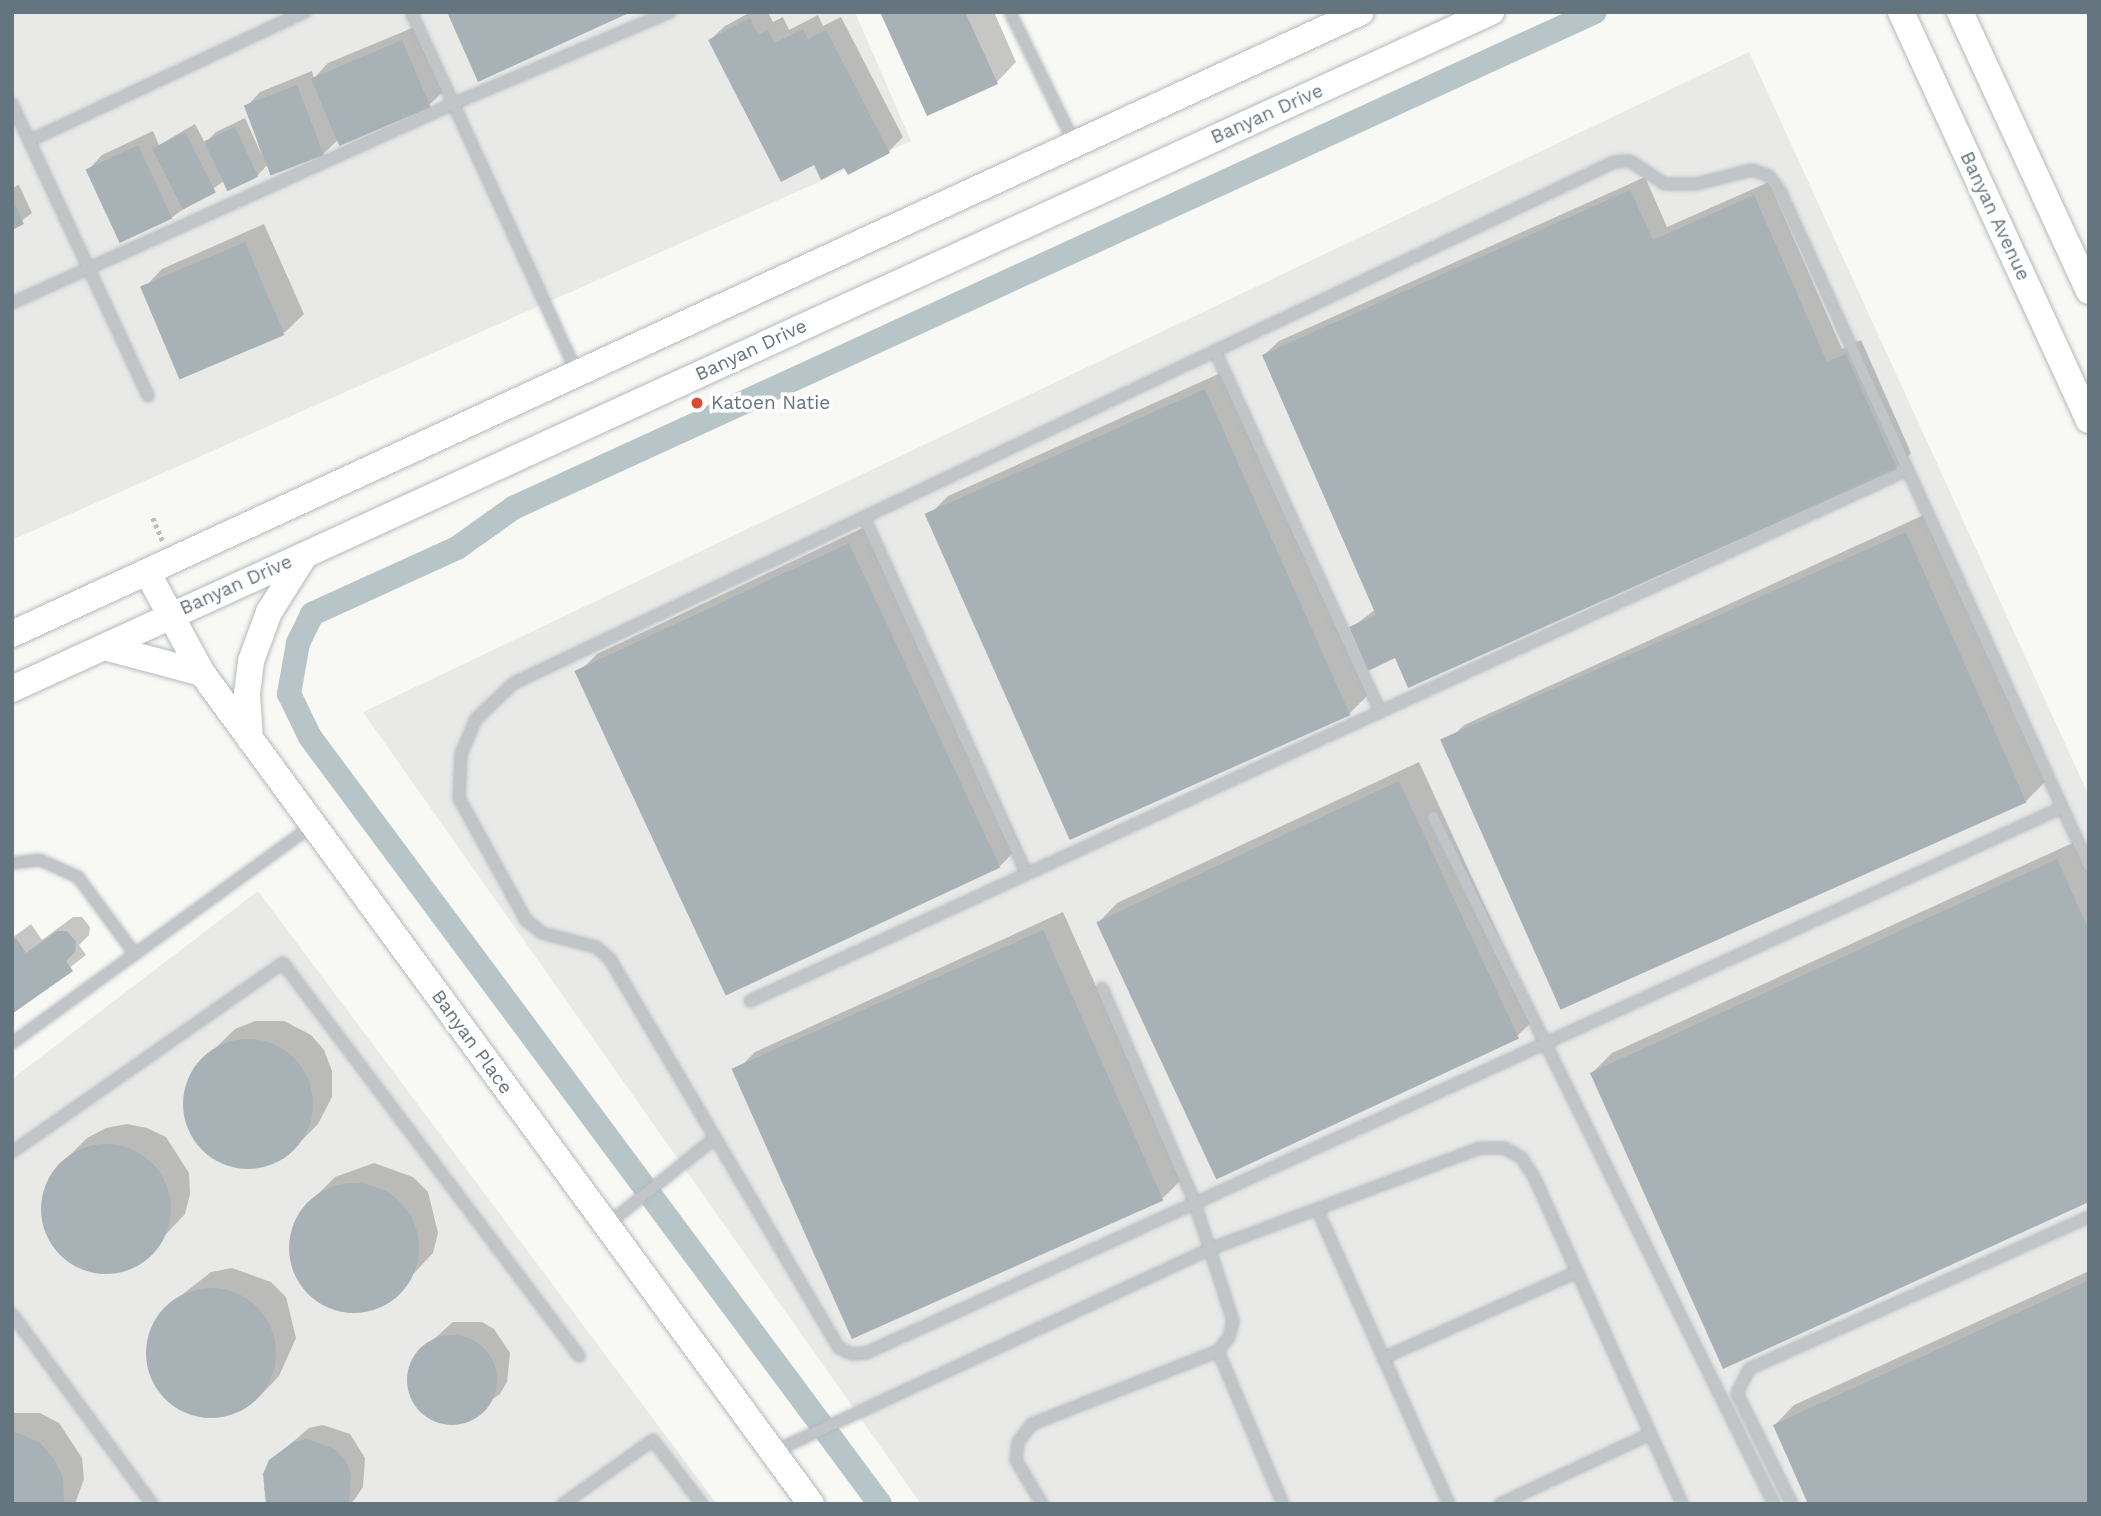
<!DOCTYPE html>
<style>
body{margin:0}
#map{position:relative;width:2101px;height:1516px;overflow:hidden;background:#f8f8f5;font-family:"Work Sans",sans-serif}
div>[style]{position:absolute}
.built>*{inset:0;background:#e9e9e8}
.shadow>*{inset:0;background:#0003}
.canal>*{height:24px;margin:-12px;padding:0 12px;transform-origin:12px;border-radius:12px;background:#b8c5c8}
.building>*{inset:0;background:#a8b1b6;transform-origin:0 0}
.round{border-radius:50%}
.path>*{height:4.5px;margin-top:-2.25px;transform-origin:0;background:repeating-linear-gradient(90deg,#bbbec0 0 3.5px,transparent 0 7px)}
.roads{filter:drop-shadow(0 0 2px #b3b9bd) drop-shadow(0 0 2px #b3b9bd)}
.lane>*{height:10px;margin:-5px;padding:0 5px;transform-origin:5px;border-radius:5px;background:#c1c5c8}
.secondary>*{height:26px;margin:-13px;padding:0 13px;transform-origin:13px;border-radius:13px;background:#fff}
.dots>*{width:19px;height:19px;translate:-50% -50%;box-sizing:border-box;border:4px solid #fff;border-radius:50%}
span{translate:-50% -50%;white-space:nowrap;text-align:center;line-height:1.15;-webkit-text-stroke:7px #fff;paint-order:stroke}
.street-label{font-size:19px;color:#64757f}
.poi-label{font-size:19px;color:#64757f}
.left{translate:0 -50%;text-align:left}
.frame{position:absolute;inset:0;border:14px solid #64757f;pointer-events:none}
</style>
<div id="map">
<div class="built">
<i style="clip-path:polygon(12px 12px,855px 12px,911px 141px,12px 540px)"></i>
<i style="clip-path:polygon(1749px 52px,2089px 796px,2089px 1504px,921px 1504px,363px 712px)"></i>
<i style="clip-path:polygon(258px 891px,717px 1504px,12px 1504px,12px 1079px)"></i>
</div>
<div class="shadow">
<i style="clip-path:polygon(751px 12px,768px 12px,773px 22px,783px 17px,789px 30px,818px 15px,823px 26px,841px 17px,903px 137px,888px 152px,844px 166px,815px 163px,710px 40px,725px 26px)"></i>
<i style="clip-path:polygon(882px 12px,994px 12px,1016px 62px,997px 82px)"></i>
<i style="clip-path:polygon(417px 26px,444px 91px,429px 105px,339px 139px,323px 154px,268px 164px,257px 176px,224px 181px,171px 218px,121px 242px,88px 170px,102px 155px,153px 131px,159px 145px,195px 124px,205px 143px,216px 132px,245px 118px,262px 156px,246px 107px,260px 92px,312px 71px,314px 78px,328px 63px)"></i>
<i style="clip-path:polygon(1645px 177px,1667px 227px,1769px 182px,1842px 349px,1861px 340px,1911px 453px,1896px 468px,1395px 656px,1351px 628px,1376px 609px,1264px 355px,1279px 341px)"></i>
<i style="clip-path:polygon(19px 185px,32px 213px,12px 228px,12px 188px)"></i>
<i style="clip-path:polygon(264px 224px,304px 314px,284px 333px,143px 289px,162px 269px)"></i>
<i style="clip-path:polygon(1225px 371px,1369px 694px,1349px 714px,928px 516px,948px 496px)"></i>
<i style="clip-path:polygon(1926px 514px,2046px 781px,2026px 801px,1444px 745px,1464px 725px)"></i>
<i style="clip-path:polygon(869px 525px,1020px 846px,1000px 866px,577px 674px,597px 654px)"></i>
<i style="clip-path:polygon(1419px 762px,1536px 1018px,1516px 1037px,1098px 923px,1117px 903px)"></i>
<i style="clip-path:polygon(2077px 841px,2089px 867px,2089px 1200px,1592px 1073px,1612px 1053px)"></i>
<i style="clip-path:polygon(1063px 912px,1182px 1179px,1163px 1198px,735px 1072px,755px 1052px)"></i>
<i style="clip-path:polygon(73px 917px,82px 917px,90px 927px,89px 935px,79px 945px,86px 955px,12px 1012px,12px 938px,31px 924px,42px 940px)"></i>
<i style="clip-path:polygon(255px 1021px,284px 1021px,311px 1035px,324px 1050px,332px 1071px,332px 1097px,318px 1124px,285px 1157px,265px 1166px,239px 1168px,218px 1161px,197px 1143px,187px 1123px,185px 1093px,196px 1067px,235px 1029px)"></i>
<i style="clip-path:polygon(127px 1124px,147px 1128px,166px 1137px,189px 1173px,190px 1194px,185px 1214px,136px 1266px,95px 1273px,76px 1266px,59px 1253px,42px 1215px,44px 1194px,67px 1158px,87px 1138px,106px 1128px)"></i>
<i style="clip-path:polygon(374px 1163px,413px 1177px,428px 1192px,438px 1233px,433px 1253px,384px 1305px,343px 1312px,307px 1292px,290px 1254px,292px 1233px,314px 1198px,335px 1177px)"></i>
<i style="clip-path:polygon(232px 1268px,271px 1282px,286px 1297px,296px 1338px,279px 1376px,259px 1397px,222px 1417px,201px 1417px,164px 1397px,148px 1359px,149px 1338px,158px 1318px,178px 1298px,211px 1272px)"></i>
<i style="clip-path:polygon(2089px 1271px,2089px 1504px,1775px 1425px,1794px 1405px)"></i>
<i style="clip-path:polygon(453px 1322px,482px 1322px,494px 1329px,510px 1353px,507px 1382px,500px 1394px,459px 1423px,445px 1423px,420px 1410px,408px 1383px,415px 1356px)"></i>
<i style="clip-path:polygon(12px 1413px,40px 1413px,59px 1423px,82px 1458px,84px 1479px,75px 1504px,12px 1504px)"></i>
<i style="clip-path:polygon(323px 1425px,350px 1434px,365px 1458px,363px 1487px,355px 1499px,350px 1504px,271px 1504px,264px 1489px,271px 1461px,309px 1428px)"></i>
</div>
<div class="canal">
<i style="left:880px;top:1504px;width:956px;rotate:-126.62deg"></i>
<i style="left:310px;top:737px;width:48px;rotate:-116deg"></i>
<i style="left:289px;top:694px;width:52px;rotate:-80deg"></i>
<i style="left:298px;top:643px;width:32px;rotate:-64deg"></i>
<i style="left:312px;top:614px;width:159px;rotate:-24.5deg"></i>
<i style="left:457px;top:548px;width:69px;rotate:-35.5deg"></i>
<i style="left:513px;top:508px;width:1190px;rotate:-24.63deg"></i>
</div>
<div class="building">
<i style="clip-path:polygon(447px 12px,631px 12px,478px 82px)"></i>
<i style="clip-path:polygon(880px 12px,965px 12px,998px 84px,927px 116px)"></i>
<i style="clip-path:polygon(750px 18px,758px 35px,768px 30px,775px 43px,803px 29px,808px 39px,826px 30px,890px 153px,848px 175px,844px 168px,821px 180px,814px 165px,781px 182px,708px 40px)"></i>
<i style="left:402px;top:40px;width:73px;height:99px;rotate:67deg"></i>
<i style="left:297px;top:85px;width:75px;height:57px;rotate:69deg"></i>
<i style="left:235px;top:127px;width:55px;height:34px;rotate:65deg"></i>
<i style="left:185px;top:132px;width:68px;height:37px;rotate:63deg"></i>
<i style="left:138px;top:145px;width:81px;height:58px;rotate:65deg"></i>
<i style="clip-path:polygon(1630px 190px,1653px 240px,1754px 195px,1827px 362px,1846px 354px,1897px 469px,1408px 688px,1395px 658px,1368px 671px,1349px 627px,1376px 615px,1262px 355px)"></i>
<i style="clip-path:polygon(12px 199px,24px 224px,12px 230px)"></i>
<i style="left:245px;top:242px;width:101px;height:114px;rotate:67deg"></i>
<i style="left:1205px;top:389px;width:357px;height:307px;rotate:66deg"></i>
<i style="left:1906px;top:532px;width:296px;height:510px;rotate:66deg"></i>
<i style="left:849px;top:543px;width:358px;height:303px;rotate:65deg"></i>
<i style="left:1399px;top:781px;width:284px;height:334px;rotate:65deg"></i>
<i style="clip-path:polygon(2057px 859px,2089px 930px,2089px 1202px,1723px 1369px,1590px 1073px)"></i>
<i style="left:1043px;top:930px;width:296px;height:341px;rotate:66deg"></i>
<i style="clip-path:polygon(57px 931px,67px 931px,76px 942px,75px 952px,66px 961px,73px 971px,12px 1014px,12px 940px,16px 938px,26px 953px)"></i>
<i class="round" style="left:183px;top:1039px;width:130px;height:130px"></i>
<i class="round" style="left:41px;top:1144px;width:130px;height:130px"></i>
<i class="round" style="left:289px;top:1183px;width:130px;height:130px"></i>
<i style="clip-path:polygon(2089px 1280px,2089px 1504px,1808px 1504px,1773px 1425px)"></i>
<i class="round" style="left:146px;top:1288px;width:130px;height:130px"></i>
<i class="round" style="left:407px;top:1335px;width:90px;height:90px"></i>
<i style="clip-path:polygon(12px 1431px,39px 1442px,54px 1459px,63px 1478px,64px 1504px,12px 1504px)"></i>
<i style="clip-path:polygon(307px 1439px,335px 1449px,345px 1460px,351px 1474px,349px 1503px,266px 1504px,263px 1474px,269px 1460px,293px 1442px)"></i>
</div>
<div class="path">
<i style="left:153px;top:518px;width:25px;rotate:67deg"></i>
</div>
<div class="roads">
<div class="lane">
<i style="left:411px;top:12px;width:395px;rotate:65.3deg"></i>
<i style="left:1010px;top:12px;width:147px;rotate:63.8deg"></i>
<i style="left:12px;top:104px;width:322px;rotate:65deg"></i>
<i style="left:29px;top:141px;width:305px;rotate:-25.1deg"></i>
<i style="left:12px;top:303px;width:484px;rotate:-24.3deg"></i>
<i style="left:453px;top:104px;width:236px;rotate:-23deg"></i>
<i style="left:1215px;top:351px;width:397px;rotate:65.4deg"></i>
<i style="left:864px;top:517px;width:392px;rotate:65.5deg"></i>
<i style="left:2061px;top:808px;width:1313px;rotate:155.48deg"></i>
<i style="left:866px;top:1353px;width:14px;rotate:176deg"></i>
<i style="left:852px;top:1354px;width:14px;rotate:-155deg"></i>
<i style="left:839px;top:1348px;width:451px;rotate:-120.5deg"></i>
<i style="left:610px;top:959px;width:18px;rotate:-139deg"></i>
<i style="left:596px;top:947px;width:56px;rotate:-165.5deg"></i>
<i style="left:542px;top:933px;width:21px;rotate:-141deg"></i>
<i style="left:526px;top:920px;width:139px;rotate:-118.8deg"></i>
<i style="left:459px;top:798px;width:44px;rotate:-87.4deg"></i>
<i style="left:461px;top:754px;width:38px;rotate:-67deg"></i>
<i style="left:476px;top:719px;width:52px;rotate:-43.5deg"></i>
<i style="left:514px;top:683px;width:1217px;rotate:-25.34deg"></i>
<i style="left:1614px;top:162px;width:16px;rotate:-4deg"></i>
<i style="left:1630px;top:161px;width:42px;rotate:33.3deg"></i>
<i style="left:1665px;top:184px;width:31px"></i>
<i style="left:1696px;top:184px;width:58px;rotate:-14deg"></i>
<i style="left:1752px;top:170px;width:18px;rotate:19deg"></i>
<i style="left:1769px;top:176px;width:19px;rotate:54deg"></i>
<i style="left:1780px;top:191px;width:742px;rotate:65.4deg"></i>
<i style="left:1433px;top:817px;width:767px;rotate:63.6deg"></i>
<i style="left:12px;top:863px;width:28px;rotate:-6deg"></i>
<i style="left:40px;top:860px;width:42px;rotate:24.1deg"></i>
<i style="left:78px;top:877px;width:96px;rotate:53.5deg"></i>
<i style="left:750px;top:1001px;width:1273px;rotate:-24.65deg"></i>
<i style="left:12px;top:1043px;width:370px;rotate:-35.9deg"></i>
<i style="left:12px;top:1152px;width:330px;rotate:-34.9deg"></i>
<i style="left:283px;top:963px;width:492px;rotate:53deg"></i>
<i style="left:1317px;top:1209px;width:323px;rotate:65.9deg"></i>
<i style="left:609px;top:1223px;width:136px;rotate:-38.7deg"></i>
<i style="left:12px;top:1314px;width:236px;rotate:53.6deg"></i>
<i style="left:1218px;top:1351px;width:166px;rotate:67deg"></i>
<i style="left:1383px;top:1358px;width:212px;rotate:-23.9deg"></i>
<i style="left:775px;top:1451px;width:480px;rotate:-24.9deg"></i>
<i style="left:1210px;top:1249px;width:288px;rotate:-20.5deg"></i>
<i style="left:1480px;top:1148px;width:24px"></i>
<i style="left:1504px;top:1148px;width:19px;rotate:28deg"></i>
<i style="left:1521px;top:1157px;width:24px;rotate:57deg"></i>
<i style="left:1534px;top:1177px;width:359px;rotate:65.6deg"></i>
<i style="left:563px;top:1504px;width:110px;rotate:-35.4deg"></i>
<i style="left:653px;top:1440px;width:81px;rotate:52.6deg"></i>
<i style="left:1042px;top:1504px;width:51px;rotate:-120.6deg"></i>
<i style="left:1016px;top:1460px;width:18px;rotate:-84deg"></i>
<i style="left:1018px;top:1442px;width:23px;rotate:-52deg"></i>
<i style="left:1032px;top:1424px;width:200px;rotate:-21.4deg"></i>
<i style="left:1218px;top:1351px;width:18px;rotate:-52deg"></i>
<i style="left:1229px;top:1337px;width:16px;rotate:-76deg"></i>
<i style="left:1233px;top:1321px;width:124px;rotate:-107.9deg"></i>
<i style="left:1195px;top:1203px;width:234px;rotate:-113.4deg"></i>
<i style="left:1500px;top:1504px;width:166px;rotate:-25deg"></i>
<i style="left:1792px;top:1504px;width:124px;rotate:-116.4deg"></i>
<i style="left:1737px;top:1393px;width:27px;rotate:-63deg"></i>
<i style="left:1749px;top:1369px;width:372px;rotate:-24.1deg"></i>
</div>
<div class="secondary">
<i style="left:1901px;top:12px;width:449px;rotate:65.3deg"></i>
<i style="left:1960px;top:12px;width:307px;rotate:65.2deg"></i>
<i style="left:147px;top:572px;width:115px;rotate:61.4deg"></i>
<i style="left:202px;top:673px;width:1030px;rotate:53.76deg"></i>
<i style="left:12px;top:634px;width:1485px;rotate:-24.75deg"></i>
<i style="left:104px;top:647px;width:101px;rotate:14.9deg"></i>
<i style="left:12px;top:689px;width:1627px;rotate:-24.6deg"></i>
<i style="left:250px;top:739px;width:45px;rotate:-93.8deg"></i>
<i style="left:247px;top:694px;width:33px;rotate:-83deg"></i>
<i style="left:251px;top:661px;width:52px;rotate:-69.8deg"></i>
<i style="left:269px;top:612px;width:67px;rotate:-57.7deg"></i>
</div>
</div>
<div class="dots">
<i style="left:697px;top:403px;background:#dd4c30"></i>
</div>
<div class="street-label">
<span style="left:1267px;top:114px;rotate:-24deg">Banyan Drive</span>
<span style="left:1995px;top:216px;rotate:65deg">Banyan Avenue</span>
<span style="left:751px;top:350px;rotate:-25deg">Banyan Drive</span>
<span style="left:236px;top:585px;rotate:-24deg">Banyan Drive</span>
<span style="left:472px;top:1042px;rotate:54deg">Banyan Place</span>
</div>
<div class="poi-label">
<span class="left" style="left:711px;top:403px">Katoen Natie</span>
</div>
<div class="frame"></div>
</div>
